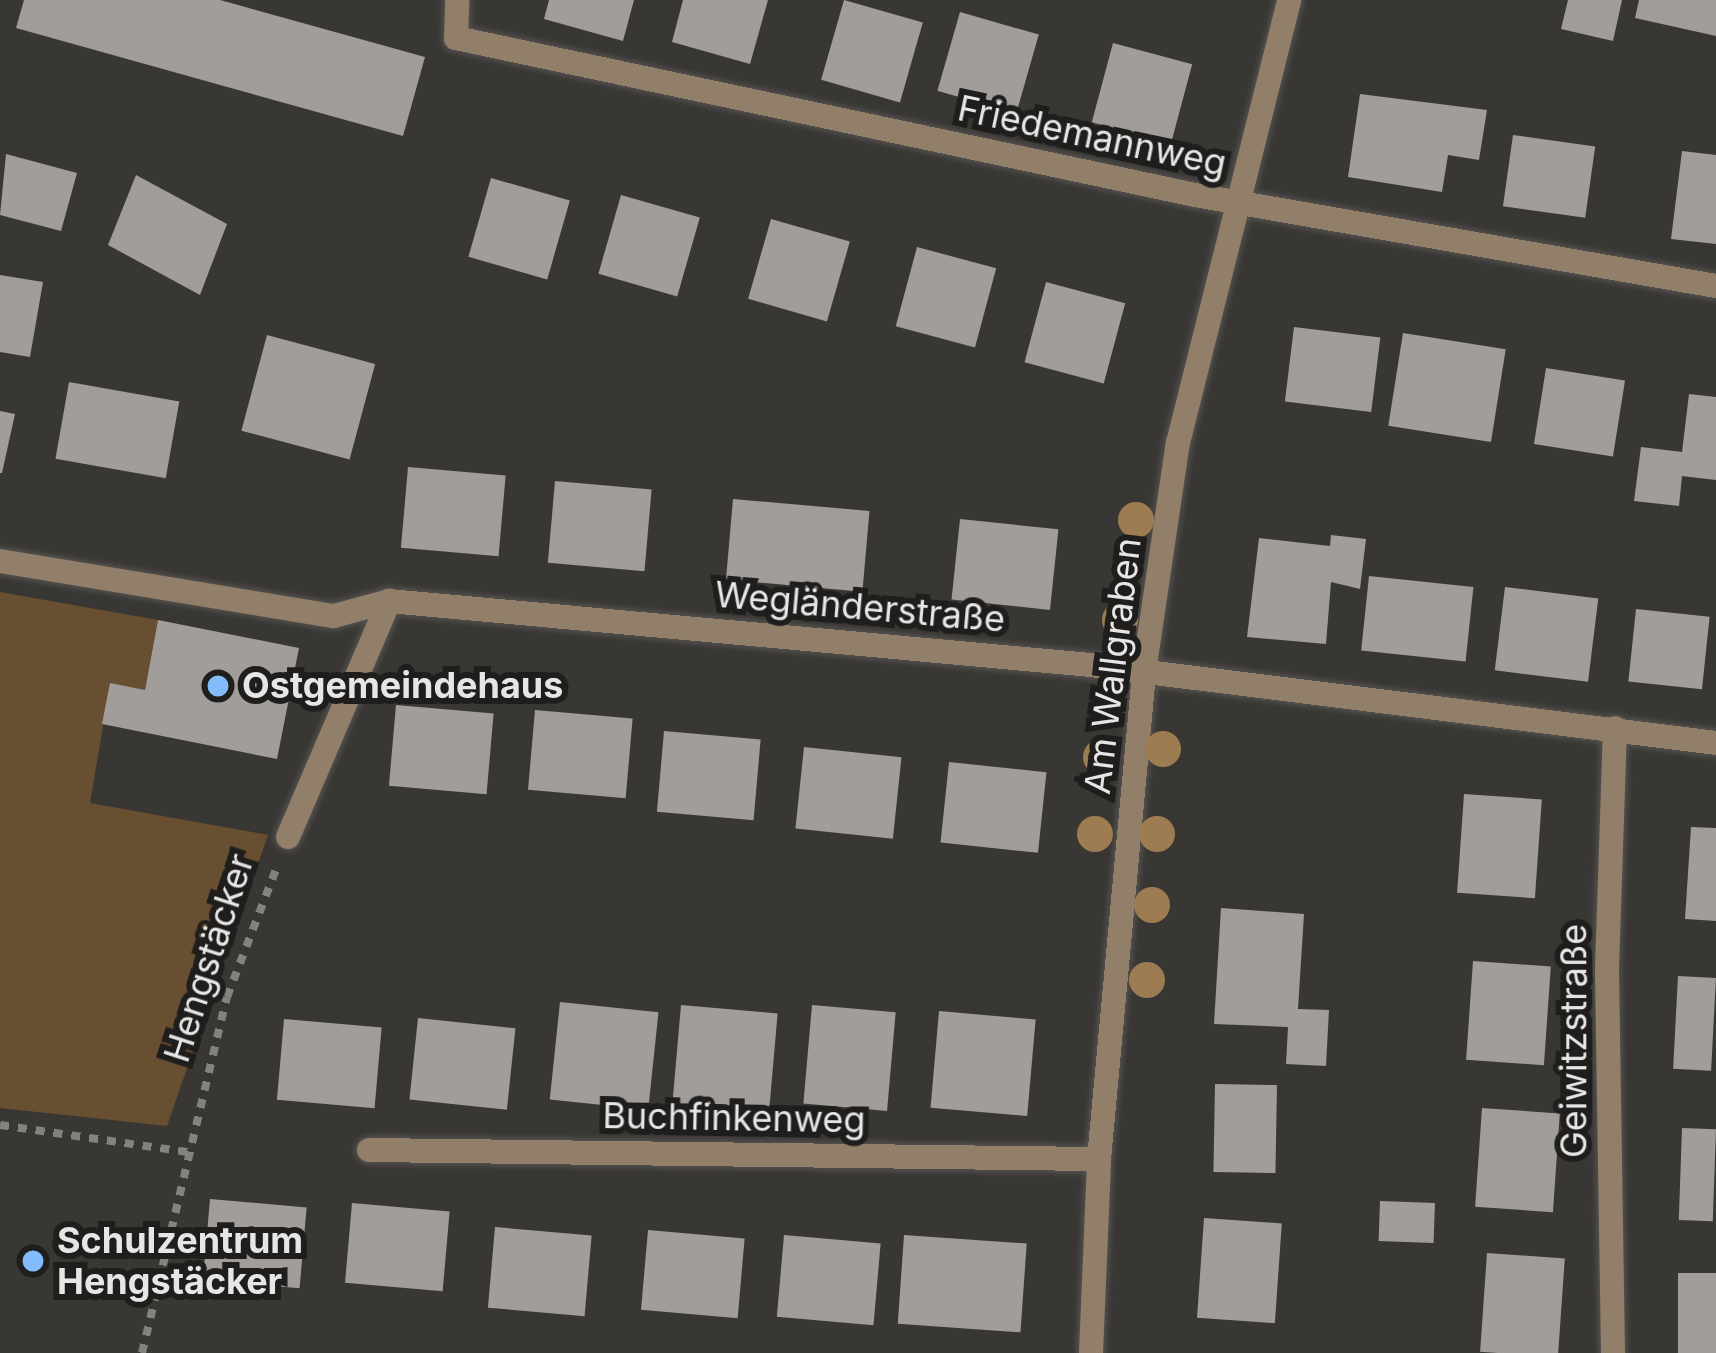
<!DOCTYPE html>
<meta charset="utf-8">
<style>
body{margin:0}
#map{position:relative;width:1716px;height:1353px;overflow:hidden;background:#393734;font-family:Inter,sans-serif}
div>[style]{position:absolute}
.green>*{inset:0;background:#684f31}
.building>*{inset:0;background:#a09d9a;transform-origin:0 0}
.path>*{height:8px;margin-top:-4px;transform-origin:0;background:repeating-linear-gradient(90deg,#83827f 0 9px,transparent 0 18px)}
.roads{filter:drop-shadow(0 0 3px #555350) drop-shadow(0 0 3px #555350)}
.service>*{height:24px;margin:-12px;padding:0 12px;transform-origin:12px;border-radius:12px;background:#927f69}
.minor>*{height:24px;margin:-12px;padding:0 12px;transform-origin:12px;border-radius:12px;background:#927f69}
.trees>*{width:36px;height:36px;margin:-18px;border-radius:50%;background:#9e7c51}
.dots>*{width:33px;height:33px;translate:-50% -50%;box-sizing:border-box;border:6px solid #1f1e1d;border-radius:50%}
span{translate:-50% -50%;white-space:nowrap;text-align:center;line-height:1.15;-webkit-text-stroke:12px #1f1e1d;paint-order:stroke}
.street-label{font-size:36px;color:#e7e6e4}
.poi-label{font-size:36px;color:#e7e6e4;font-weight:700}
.left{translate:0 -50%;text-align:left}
</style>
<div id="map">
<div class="green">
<i style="clip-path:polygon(0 592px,158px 620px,145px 690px,110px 684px,90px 803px,268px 835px,167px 1126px,0 1108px)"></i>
</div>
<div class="building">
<i style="clip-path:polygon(24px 0,220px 0,425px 57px,403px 136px,16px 28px)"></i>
<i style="clip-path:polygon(549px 0,634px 0,623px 41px,544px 19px)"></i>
<i style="clip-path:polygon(683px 0,768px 0,750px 64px,672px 42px)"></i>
<i style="left:844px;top:0;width:82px;height:83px;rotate:16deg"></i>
<i style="clip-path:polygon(1568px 0,1622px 0,1613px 41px,1561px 29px)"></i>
<i style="clip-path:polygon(1639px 0,1716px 0,1716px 36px,1635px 18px)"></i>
<i style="left:960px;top:12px;width:82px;height:82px;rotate:16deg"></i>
<i style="left:1113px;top:43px;width:82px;height:82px;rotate:15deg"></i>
<i style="clip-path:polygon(1360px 94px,1487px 110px,1479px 160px,1448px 155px,1442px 192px,1348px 177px)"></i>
<i style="left:1513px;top:135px;width:83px;height:72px;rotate:8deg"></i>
<i style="clip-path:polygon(1682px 151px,1716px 155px,1716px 244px,1671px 239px)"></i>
<i style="clip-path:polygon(6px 154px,77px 173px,61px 231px,0 215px)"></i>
<i style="clip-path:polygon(136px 175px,227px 224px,200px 295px,108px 245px)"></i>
<i style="left:491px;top:178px;width:82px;height:82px;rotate:16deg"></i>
<i style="left:621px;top:195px;width:82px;height:82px;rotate:16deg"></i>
<i style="left:771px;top:219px;width:82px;height:83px;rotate:16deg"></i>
<i style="left:917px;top:247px;width:82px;height:82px;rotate:15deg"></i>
<i style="clip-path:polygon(0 275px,43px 282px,30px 357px,0 352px)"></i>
<i style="left:1046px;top:282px;width:82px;height:83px;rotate:15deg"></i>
<i style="left:1294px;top:327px;width:87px;height:75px;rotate:7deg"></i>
<i style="left:1403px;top:333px;width:104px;height:94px;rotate:9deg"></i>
<i style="left:267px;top:335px;width:112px;height:99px;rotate:15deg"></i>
<i style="left:1546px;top:368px;width:80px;height:77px;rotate:9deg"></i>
<i style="left:69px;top:382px;width:112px;height:78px;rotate:10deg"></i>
<i style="clip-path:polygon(1689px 394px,1716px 397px,1716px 480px,1682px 476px,1679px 506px,1634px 501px,1641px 447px,1682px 452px)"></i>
<i style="clip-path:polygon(0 411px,15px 414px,2px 473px,0 473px)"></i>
<i style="left:408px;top:467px;width:98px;height:81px;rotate:5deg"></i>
<i style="left:555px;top:481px;width:97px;height:82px;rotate:5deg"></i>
<i style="left:733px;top:499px;width:137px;height:81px;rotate:5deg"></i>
<i style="left:960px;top:519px;width:99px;height:81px;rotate:6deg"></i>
<i style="clip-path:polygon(1331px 535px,1366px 539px,1360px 589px,1331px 582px,1326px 644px,1247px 637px,1259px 538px,1330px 546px)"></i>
<i style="left:1369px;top:576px;width:105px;height:75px;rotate:6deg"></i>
<i style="left:1505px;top:587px;width:94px;height:84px;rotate:7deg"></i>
<i style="left:1636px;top:609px;width:74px;height:73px;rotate:6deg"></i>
<i style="clip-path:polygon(158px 620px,299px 648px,277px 759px,102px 724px,110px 683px,145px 690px)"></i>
<i style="left:396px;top:705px;width:98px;height:81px;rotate:5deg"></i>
<i style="left:535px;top:710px;width:98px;height:80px;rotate:5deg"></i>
<i style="left:664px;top:731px;width:97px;height:81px;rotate:5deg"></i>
<i style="left:804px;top:747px;width:98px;height:82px;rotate:6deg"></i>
<i style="left:949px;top:762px;width:98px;height:81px;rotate:6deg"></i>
<i style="left:1464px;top:794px;width:78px;height:99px;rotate:4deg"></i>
<i style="clip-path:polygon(1691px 827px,1716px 828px,1716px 921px,1685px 919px)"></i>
<i style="clip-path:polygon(1221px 908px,1304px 914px,1298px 1009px,1329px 1010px,1326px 1066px,1286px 1064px,1288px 1027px,1214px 1024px)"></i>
<i style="left:1473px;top:961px;width:78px;height:99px;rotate:4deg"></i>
<i style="left:1678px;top:976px;width:38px;height:93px;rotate:3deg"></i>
<i style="left:560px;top:1002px;width:99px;height:98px;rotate:6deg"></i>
<i style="left:681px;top:1005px;width:97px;height:98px;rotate:5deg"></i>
<i style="left:812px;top:1005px;width:84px;height:99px;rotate:5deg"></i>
<i style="left:939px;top:1011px;width:97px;height:97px;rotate:5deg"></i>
<i style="left:418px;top:1018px;width:98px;height:82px;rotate:6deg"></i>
<i style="left:284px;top:1019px;width:98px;height:81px;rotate:5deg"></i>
<i style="left:1215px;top:1084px;width:62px;height:88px;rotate:1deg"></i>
<i style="left:1482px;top:1108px;width:78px;height:99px;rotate:4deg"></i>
<i style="left:1682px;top:1128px;width:34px;height:92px;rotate:2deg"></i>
<i style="left:210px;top:1199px;width:97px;height:81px;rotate:5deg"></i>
<i style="left:1380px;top:1201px;width:55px;height:40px;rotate:2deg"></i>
<i style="left:352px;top:1203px;width:98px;height:80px;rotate:5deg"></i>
<i style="left:1204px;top:1218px;width:78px;height:100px;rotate:4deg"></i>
<i style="left:495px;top:1227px;width:97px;height:81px;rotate:5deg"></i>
<i style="left:648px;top:1230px;width:97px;height:80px;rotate:5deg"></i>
<i style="left:784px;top:1235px;width:97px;height:82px;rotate:5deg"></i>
<i style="left:904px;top:1235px;width:123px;height:89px;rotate:4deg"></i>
<i style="left:1487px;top:1253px;width:78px;height:99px;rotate:4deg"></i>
<i style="left:1678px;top:1273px;width:38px;height:80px"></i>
</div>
<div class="path">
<i style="left:0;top:1125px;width:190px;rotate:8.2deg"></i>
<i style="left:142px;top:1353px;width:366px;rotate:-76.6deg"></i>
<i style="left:227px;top:997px;width:139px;rotate:-69deg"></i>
</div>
<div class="roads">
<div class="service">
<i style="left:456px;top:38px;width:38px;rotate:-88deg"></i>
<i style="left:288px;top:837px;width:257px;rotate:-66.8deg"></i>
</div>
<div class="minor">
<i style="left:456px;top:38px;width:755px;rotate:11.99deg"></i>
<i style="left:1195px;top:195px;width:529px;rotate:9.91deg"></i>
<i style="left:0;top:561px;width:338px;rotate:9.4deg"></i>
<i style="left:334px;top:616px;width:57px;rotate:-15.3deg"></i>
<i style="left:389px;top:601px;width:705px;rotate:5.21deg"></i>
<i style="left:1091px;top:665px;width:630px;rotate:7.11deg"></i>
<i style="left:369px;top:1150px;width:730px;rotate:0.71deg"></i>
<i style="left:1091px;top:1353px;width:194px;rotate:-87.6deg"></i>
<i style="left:1099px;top:1159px;width:489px;rotate:-84.7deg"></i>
<i style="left:1144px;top:672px;width:232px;rotate:-81.6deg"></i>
<i style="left:1178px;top:443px;width:457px;rotate:-75.9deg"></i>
<i style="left:1613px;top:1353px;width:384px;rotate:-90.9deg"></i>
<i style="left:1607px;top:969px;width:241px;rotate:-88.1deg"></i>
</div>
</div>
<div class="trees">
<i style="left:1136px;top:520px"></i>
<i style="left:1120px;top:620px"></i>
<i style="left:1163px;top:749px"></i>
<i style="left:1101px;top:757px"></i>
<i style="left:1095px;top:834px"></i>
<i style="left:1157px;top:834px"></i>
<i style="left:1152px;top:905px"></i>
<i style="left:1147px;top:980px"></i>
</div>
<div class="dots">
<i style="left:218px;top:686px;background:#82bcfa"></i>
<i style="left:33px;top:1261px;background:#82bcfa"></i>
</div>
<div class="street-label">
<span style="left:1092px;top:136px;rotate:12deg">Friedemannweg</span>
<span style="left:860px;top:607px;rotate:5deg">Wegländerstraße</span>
<span style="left:1113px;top:666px;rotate:-83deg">Am Wallgraben</span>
<span style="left:209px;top:958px;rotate:-72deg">Hengstäcker</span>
<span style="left:1574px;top:1041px;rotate:-90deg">Geiwitzstraße</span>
<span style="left:734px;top:1118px;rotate:1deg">Buchfinkenweg</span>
</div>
<div class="poi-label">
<span class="left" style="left:242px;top:686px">Ostgemeindehaus</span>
<span class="left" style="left:57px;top:1261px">Schulzentrum<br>Hengstäcker</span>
</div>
</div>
